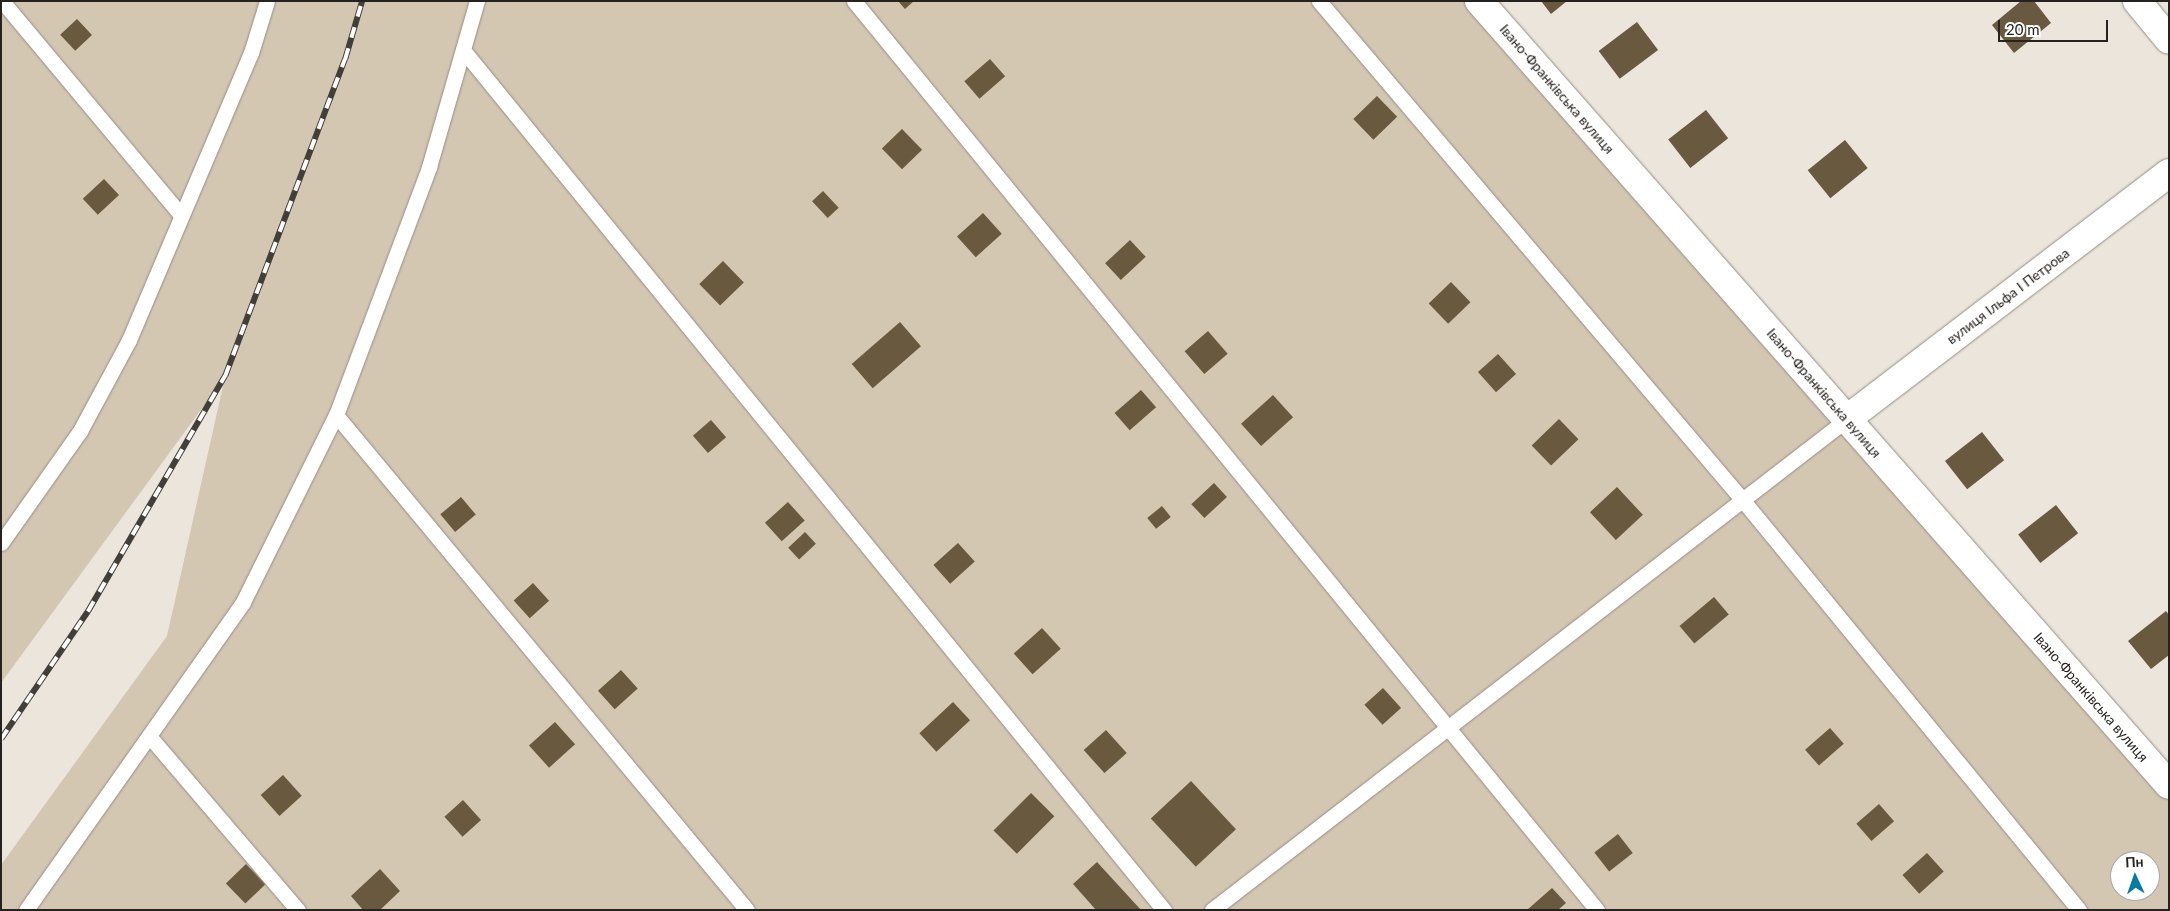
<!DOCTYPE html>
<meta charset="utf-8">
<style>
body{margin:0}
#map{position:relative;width:2170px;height:911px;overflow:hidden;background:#ece5db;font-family:Lato,sans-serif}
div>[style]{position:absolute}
.green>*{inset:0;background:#d4c7b2}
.building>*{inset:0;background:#69593e;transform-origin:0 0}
.roads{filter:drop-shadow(0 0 1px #948e85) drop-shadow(0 0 1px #948e85)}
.lane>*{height:15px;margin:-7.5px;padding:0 7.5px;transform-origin:7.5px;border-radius:7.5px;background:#fff}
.street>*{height:28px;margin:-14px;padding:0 14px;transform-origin:14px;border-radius:14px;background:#fff}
.rail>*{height:5.5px;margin-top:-2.75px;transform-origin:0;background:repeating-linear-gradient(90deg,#fff 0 11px,#423e3a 0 22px);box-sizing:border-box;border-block:1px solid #423e3a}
span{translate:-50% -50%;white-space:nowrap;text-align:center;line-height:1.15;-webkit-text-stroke:5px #fff;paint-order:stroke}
.street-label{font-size:14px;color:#25221f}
.frame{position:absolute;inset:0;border:2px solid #25221f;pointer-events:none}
.north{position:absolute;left:2110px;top:851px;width:50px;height:50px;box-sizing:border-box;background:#fff;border:1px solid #a8a7a5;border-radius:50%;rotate:357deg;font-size:14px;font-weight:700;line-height:20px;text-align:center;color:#25221f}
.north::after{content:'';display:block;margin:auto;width:18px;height:22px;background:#047ca4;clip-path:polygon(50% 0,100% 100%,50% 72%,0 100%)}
.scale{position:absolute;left:1998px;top:20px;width:110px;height:22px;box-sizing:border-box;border:2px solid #25221f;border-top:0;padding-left:6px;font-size:15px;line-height:18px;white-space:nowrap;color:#25221f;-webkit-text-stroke:4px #fff;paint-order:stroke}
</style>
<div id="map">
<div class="green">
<i style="clip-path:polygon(evenodd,1px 1px,1478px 1px,2169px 786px,2169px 910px,1px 910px,1px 865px,167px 636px,225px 377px,1px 683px,1px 1px,2120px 861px,2150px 861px,2150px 891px,2120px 891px,2120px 861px)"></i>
</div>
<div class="building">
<i style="clip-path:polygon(898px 1px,914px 1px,905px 9px)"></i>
<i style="clip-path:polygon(1541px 1px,1567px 1px,1551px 14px)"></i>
<i style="clip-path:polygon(2021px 1px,2034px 1px,2051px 23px,2014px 53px,1992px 25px)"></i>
<i style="left:77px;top:19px;width:22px;height:23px;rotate:47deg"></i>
<i style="left:1637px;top:22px;width:35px;height:48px;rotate:53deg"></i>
<i style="left:990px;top:59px;width:23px;height:34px;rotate:49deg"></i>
<i style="left:1377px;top:96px;width:29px;height:33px;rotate:46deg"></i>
<i style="left:1706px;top:110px;width:36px;height:48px;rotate:52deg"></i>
<i style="left:902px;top:129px;width:29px;height:28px;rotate:46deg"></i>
<i style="left:1845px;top:140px;width:36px;height:48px;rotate:51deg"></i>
<i style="left:104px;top:179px;width:22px;height:29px;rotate:47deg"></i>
<i style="left:823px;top:191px;width:23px;height:15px;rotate:47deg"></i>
<i style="left:983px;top:213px;width:28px;height:35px;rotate:48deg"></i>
<i style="left:1130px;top:240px;width:23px;height:34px;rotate:47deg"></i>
<i style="left:723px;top:261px;width:30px;height:33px;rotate:46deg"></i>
<i style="left:1451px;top:282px;width:28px;height:31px;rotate:46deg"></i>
<i style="left:900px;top:322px;width:32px;height:64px;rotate:49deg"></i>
<i style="left:1208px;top:331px;width:30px;height:31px;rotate:49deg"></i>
<i style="left:1498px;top:354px;width:27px;height:27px;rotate:48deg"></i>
<i style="left:1141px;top:390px;width:23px;height:35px;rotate:49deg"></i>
<i style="left:1273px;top:395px;width:30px;height:43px;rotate:48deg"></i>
<i style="left:1559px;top:419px;width:28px;height:38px;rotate:46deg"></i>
<i style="left:711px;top:420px;width:23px;height:24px;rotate:49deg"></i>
<i style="left:1982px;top:432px;width:36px;height:47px;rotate:52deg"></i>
<i style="left:1214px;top:483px;width:19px;height:31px;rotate:47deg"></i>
<i style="left:1617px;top:487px;width:38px;height:37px;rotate:47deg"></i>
<i style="left:461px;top:497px;width:23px;height:27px;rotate:50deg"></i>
<i style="left:788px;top:502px;width:25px;height:31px;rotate:48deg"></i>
<i style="left:2056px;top:505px;width:36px;height:48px;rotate:52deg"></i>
<i style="left:1162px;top:506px;width:14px;height:19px;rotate:51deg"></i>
<i style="left:805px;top:532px;width:16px;height:23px;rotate:47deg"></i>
<i style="left:958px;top:543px;width:25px;height:33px;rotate:48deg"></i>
<i style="left:533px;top:583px;width:24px;height:26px;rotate:48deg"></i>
<i style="left:1714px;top:597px;width:23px;height:45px;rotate:50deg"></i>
<i style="clip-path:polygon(2166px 611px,2169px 615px,2169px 655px,2151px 669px,2128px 641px)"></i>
<i style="left:1042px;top:628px;width:28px;height:38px;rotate:48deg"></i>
<i style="left:621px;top:670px;width:25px;height:31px;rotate:48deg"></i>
<i style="left:1383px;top:688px;width:27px;height:25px;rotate:48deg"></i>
<i style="left:953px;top:702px;width:25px;height:46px;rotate:47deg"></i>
<i style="left:555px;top:722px;width:30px;height:35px;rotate:48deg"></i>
<i style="left:1830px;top:728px;width:21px;height:33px;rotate:49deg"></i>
<i style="left:1106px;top:730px;width:31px;height:30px;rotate:48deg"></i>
<i style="left:283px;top:775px;width:28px;height:30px;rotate:48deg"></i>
<i style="left:1191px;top:781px;width:66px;height:55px;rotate:47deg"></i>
<i style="left:1031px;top:793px;width:33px;height:53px;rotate:45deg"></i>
<i style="left:463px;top:800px;width:27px;height:25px;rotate:48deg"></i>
<i style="left:1879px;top:804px;width:23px;height:30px;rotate:49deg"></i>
<i style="left:1618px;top:834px;width:24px;height:30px;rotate:52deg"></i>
<i style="left:1927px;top:853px;width:25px;height:33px;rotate:48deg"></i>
<i style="clip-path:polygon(1097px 862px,1141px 910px,1096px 910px,1073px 884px)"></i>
<i style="left:246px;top:864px;width:28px;height:28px;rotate:46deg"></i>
<i style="clip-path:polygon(380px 869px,400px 891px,380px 910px,363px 910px,351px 896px)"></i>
<i style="clip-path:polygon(1552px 888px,1566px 903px,1558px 910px,1527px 910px)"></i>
</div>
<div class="roads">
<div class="lane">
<i style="left:2px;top:1px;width:278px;rotate:50.1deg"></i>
<i style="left:854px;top:1px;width:1174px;rotate:50.74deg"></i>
<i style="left:1319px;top:1px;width:652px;rotate:49.67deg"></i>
<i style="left:1741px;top:498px;width:533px;rotate:50.63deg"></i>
<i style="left:463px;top:50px;width:1110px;rotate:50.82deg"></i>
<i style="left:336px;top:415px;width:643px;rotate:50.3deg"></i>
<i style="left:1px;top:543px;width:137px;rotate:-54.8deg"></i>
<i style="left:80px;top:431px;width:103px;rotate:-61.7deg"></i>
<i style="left:129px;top:340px;width:312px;rotate:-67deg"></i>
<i style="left:251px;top:53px;width:54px;rotate:-72.9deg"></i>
<i style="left:150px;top:737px;width:228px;rotate:49.5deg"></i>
<i style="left:26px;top:910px;width:377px;rotate:-54.8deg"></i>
<i style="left:243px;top:602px;width:209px;rotate:-63.6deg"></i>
<i style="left:336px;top:415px;width:265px;rotate:-69.4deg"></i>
<i style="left:429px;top:167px;width:173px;rotate:-73.9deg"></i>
<i style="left:1212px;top:910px;width:803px;rotate:-37.71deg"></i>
</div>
<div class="street">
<i style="left:1479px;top:1px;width:1044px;rotate:48.65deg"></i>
<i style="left:2137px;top:1px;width:50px;rotate:50.6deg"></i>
<i style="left:1847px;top:419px;width:405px;rotate:-37.4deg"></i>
</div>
</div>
<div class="rail">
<i style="left:1px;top:739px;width:155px;rotate:-55.8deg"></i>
<i style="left:88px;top:611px;width:272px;rotate:-59.8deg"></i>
<i style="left:225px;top:376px;width:339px;rotate:-69.3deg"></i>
<i style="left:345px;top:59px;width:60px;rotate:-73.7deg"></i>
</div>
<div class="street-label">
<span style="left:1557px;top:89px;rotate:49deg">Івано-Франківська вулиця</span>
<span style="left:2008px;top:296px;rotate:-37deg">вулиця Ільфа І Петрова</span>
<span style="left:1824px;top:393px;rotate:49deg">Івано-Франківська вулиця</span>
<span style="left:2091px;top:697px;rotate:49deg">Івано-Франківська вулиця</span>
</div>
<div class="frame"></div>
<div class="north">Пн</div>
<div class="scale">20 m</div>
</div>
